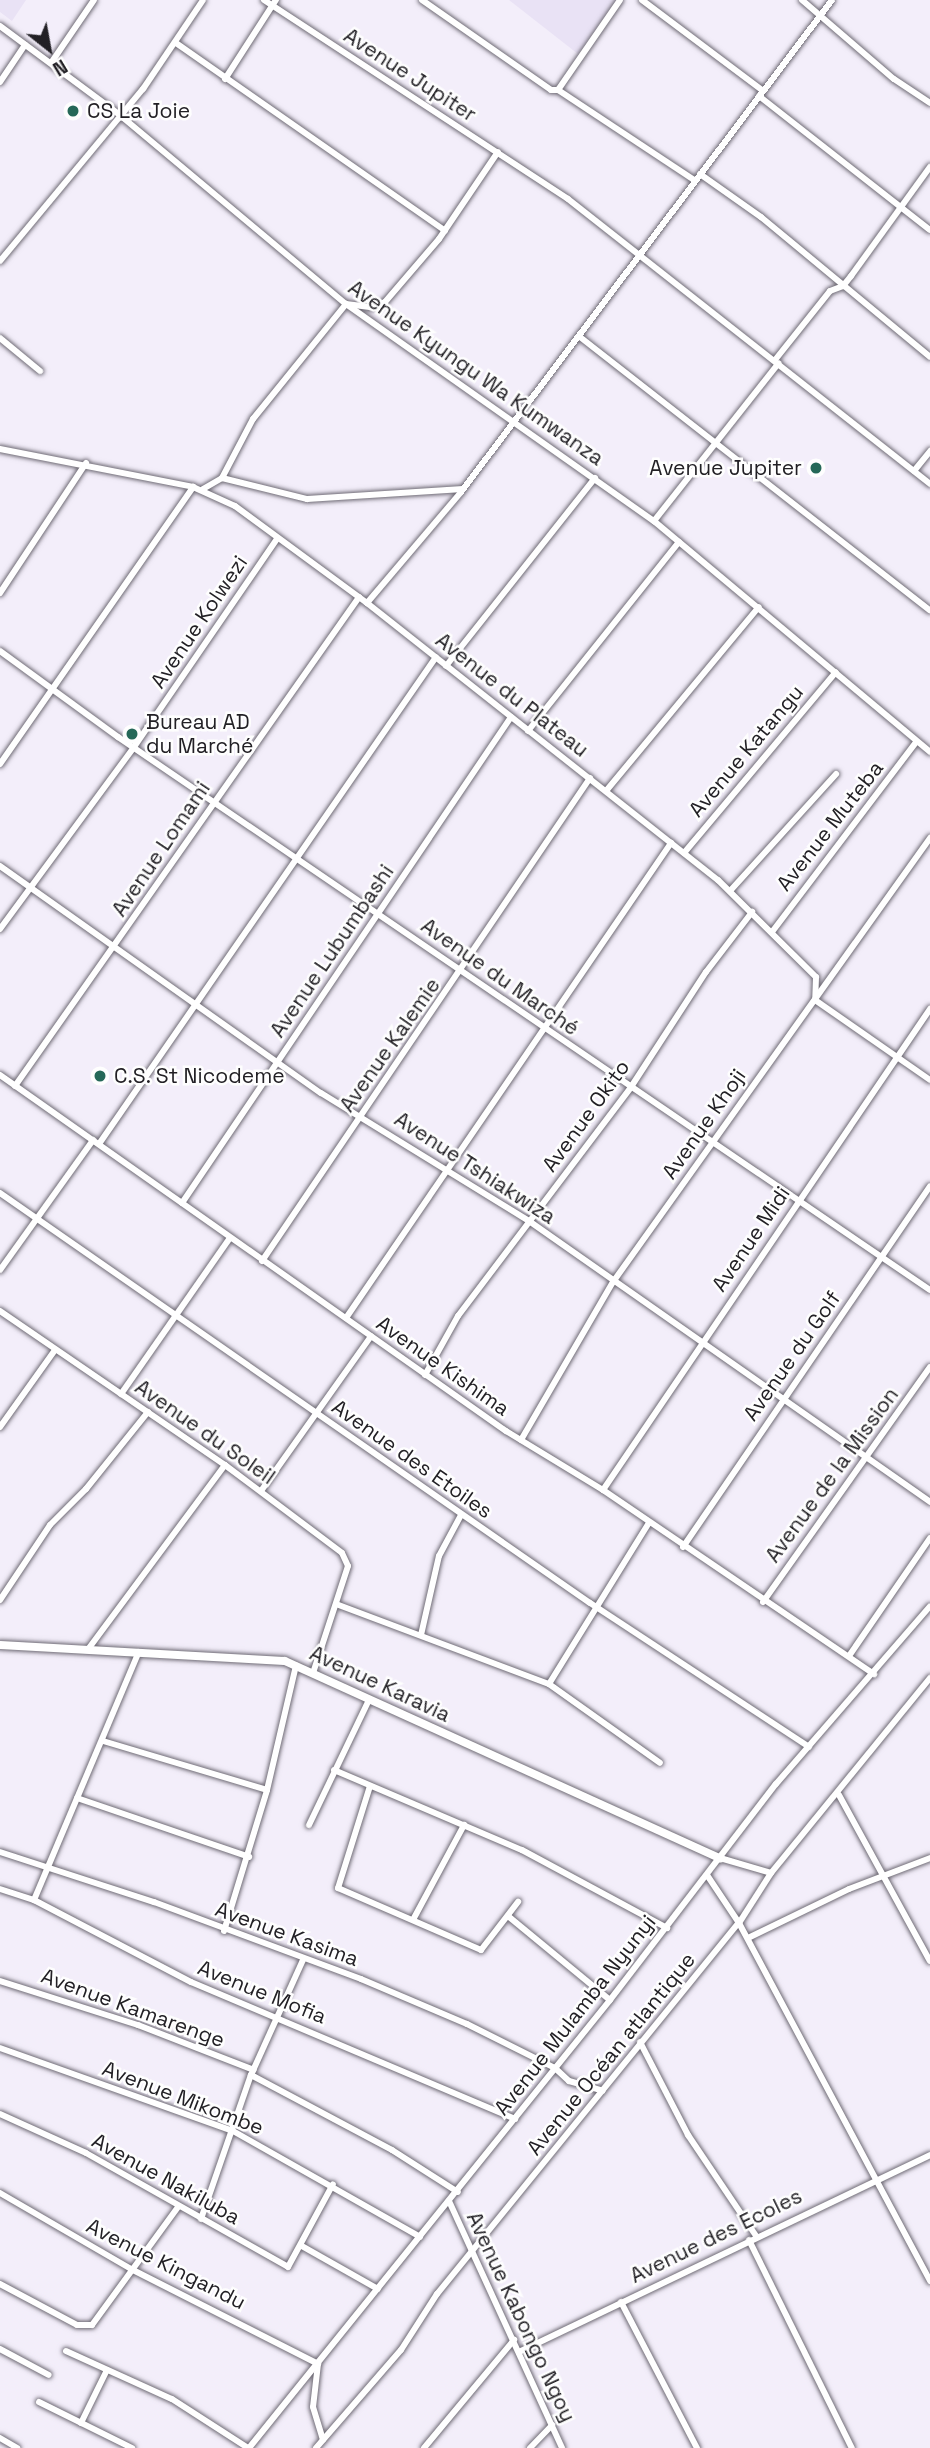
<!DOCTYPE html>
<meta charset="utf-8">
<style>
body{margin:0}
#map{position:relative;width:930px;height:2448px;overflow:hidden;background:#f3eefa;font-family:"Space Grotesk",sans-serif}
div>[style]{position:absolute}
.built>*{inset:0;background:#e9e2f5}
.roads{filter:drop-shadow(0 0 2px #6f6b75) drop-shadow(0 0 2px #6f6b75)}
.street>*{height:6px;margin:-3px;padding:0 3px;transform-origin:3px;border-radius:3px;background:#fff}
.secondary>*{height:8px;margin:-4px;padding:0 4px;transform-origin:4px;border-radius:4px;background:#fff}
.dots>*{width:19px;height:19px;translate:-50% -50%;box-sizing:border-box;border:4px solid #fefefe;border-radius:50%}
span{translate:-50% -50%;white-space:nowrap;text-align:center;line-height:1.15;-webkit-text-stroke:5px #fefefe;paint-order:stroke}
.street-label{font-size:21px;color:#222025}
.poi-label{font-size:21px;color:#222025}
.left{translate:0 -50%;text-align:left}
.right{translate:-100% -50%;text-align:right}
.north{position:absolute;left:14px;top:14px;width:70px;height:70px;-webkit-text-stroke:5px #fefefe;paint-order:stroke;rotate:149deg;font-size:19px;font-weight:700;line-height:28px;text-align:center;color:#222025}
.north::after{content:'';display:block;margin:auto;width:24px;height:32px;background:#222025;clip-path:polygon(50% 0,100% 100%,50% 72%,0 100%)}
</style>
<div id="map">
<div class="built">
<i style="clip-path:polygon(0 0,26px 0,12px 21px,0 12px)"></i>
<i style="clip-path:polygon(509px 0,616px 0,578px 54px)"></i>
</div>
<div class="roads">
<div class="street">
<i style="left:264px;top:0;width:363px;rotate:33.2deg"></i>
<i style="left:568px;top:199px;width:461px;rotate:38.2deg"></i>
<i style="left:422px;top:0;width:157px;rotate:34.9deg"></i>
<i style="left:551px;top:90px;width:7px"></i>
<i style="left:558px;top:90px;width:163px;rotate:33.5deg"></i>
<i style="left:642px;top:0;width:151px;rotate:36.9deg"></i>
<i style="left:802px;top:0;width:121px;rotate:40.7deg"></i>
<i style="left:894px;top:79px;width:43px;rotate:33.7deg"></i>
<i style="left:0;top:26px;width:151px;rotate:36.6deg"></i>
<i style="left:121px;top:116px;width:293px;rotate:39.9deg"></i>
<i style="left:346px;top:304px;width:377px;rotate:35.2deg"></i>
<i style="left:654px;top:521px;width:360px;rotate:39.9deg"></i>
<i style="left:176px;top:43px;width:328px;rotate:34.9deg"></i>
<i style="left:51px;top:63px;width:76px;rotate:-55.7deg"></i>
<i style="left:225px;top:79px;width:94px;rotate:-57.2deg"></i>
<i style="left:0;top:82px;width:45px;rotate:-56deg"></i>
<i style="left:558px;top:90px;width:109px;rotate:-55.4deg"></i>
<i style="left:759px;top:96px;width:217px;rotate:38.1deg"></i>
<i style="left:700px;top:174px;width:75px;rotate:35.2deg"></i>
<i style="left:761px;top:217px;width:219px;rotate:39.6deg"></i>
<i style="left:0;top:261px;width:224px;rotate:-50.3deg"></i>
<i style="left:143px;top:89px;width:107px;rotate:-56deg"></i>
<i style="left:580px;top:337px;width:444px;rotate:38deg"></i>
<i style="left:0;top:338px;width:52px;rotate:39.5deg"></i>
<i style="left:775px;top:360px;width:88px;rotate:-51.4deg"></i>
<i style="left:830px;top:291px;width:14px;rotate:-21deg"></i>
<i style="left:843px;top:286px;width:13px;rotate:-51deg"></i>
<i style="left:851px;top:276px;width:135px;rotate:-54.1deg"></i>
<i style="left:0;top:449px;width:197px;rotate:11.1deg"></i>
<i style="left:193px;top:487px;width:46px;rotate:24.3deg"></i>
<i style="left:235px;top:506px;width:164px;rotate:36.3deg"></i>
<i style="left:367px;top:603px;width:447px;rotate:38.3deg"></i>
<i style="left:718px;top:880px;width:138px;rotate:44.7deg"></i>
<i style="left:816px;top:977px;width:23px;rotate:92deg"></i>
<i style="left:815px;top:1000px;width:140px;rotate:34.8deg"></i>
<i style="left:914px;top:471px;width:26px;rotate:-51deg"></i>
<i style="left:222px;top:478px;width:88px;rotate:13.9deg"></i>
<i style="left:307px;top:499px;width:156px;rotate:-3.7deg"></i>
<i style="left:203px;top:489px;width:22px;rotate:-30deg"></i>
<i style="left:222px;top:478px;width:67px;rotate:-62.3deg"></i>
<i style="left:253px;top:419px;width:148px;rotate:-51deg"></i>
<i style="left:346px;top:304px;width:26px;rotate:7deg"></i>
<i style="left:372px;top:307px;width:14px;rotate:-21deg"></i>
<i style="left:385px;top:302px;width:83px;rotate:-49.4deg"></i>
<i style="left:439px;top:239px;width:105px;rotate:-55.9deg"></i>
<i style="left:654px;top:521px;width:201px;rotate:-51.7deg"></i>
<i style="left:0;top:593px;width:156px;rotate:-56.5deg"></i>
<i style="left:367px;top:603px;width:145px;rotate:-49.7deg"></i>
<i style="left:461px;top:492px;width:616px;rotate:-52.98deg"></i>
<i style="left:0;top:651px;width:146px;rotate:36.1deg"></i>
<i style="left:118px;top:737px;width:982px;rotate:34.26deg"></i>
<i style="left:446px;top:666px;width:240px;rotate:-51.6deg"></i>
<i style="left:528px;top:731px;width:242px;rotate:-51.4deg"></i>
<i style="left:0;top:764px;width:338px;rotate:-55.1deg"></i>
<i style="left:606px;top:791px;width:239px;rotate:-50.3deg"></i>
<i style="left:684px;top:853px;width:236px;rotate:-50deg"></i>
<i style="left:0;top:866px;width:393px;rotate:35.3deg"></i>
<i style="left:321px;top:1093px;width:244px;rotate:31.6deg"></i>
<i style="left:529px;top:1221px;width:490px;rotate:35deg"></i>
<i style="left:730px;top:891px;width:158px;rotate:-47.8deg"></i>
<i style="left:0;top:929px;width:226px;rotate:-53.6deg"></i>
<i style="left:134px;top:747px;width:252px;rotate:-55.5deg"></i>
<i style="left:772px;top:932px;width:238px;rotate:-52.8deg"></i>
<i style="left:0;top:1075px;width:619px;rotate:35.13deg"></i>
<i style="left:506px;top:1431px;width:114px;rotate:31.3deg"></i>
<i style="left:603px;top:1490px;width:328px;rotate:34.2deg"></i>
<i style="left:15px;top:1086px;width:598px;rotate:-54.87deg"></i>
<i style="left:99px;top:1144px;width:592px;rotate:-55.32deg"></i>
<i style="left:0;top:1193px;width:718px;rotate:34.8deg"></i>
<i style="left:590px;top:1603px;width:262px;rotate:33.3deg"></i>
<i style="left:182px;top:1203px;width:587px;rotate:-55.9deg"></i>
<i style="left:262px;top:1261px;width:584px;rotate:-55.82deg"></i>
<i style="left:0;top:1270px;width:160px;rotate:-54.4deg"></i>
<i style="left:0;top:1311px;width:273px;rotate:34.4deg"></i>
<i style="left:225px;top:1465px;width:146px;rotate:36.9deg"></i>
<i style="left:342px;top:1553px;width:14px;rotate:65deg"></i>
<i style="left:348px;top:1566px;width:113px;rotate:108.1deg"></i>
<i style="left:346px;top:1318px;width:576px;rotate:-55.62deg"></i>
<i style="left:425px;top:1375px;width:68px;rotate:-60.8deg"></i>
<i style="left:458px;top:1316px;width:287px;rotate:-52.9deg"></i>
<i style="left:631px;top:1087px;width:137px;rotate:-56.9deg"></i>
<i style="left:706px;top:972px;width:76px;rotate:-52.5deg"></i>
<i style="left:121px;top:1394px;width:190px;rotate:-55.1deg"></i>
<i style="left:0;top:1427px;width:95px;rotate:-54.5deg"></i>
<i style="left:521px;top:1440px;width:183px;rotate:-59.8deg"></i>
<i style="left:613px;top:1282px;width:546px;rotate:-54.47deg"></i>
<i style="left:603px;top:1490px;width:582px;rotate:-55.79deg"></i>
<i style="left:261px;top:1491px;width:190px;rotate:-54.6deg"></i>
<i style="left:683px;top:1547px;width:437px;rotate:-55.6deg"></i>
<i style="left:0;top:1600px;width:90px;rotate:-56.3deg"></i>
<i style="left:50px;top:1525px;width:51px;rotate:-45deg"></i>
<i style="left:86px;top:1489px;width:99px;rotate:-51.2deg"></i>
<i style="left:763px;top:1602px;width:288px;rotate:-54.6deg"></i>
<i style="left:336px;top:1604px;width:228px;rotate:20.6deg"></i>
<i style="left:549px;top:1684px;width:136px;rotate:35.4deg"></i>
<i style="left:421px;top:1635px;width:81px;rotate:-77.2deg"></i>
<i style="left:439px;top:1556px;width:47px;rotate:-61.8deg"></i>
<i style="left:89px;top:1648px;width:228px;rotate:-53.4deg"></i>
<i style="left:849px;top:1656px;width:143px;rotate:-55.5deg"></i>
<i style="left:549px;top:1684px;width:190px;rotate:-58.2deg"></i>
<i style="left:103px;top:1741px;width:171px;rotate:16.6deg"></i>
<i style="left:334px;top:1770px;width:204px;rotate:23.1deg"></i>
<i style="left:522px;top:1850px;width:165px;rotate:28.3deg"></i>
<i style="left:370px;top:1786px;width:107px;rotate:107.4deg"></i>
<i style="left:338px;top:1888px;width:156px;rotate:23.4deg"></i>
<i style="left:481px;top:1950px;width:61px;rotate:-52.4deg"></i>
<i style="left:839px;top:1795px;width:189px;rotate:61.3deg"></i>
<i style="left:77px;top:1798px;width:182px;rotate:18.9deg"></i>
<i style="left:309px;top:1825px;width:139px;rotate:-64.4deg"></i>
<i style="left:0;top:1852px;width:162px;rotate:18deg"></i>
<i style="left:154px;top:1902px;width:221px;rotate:20.4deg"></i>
<i style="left:361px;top:1979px;width:115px;rotate:23deg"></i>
<i style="left:467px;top:2024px;width:98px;rotate:26.6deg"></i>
<i style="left:555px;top:2068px;width:19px;rotate:43deg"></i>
<i style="left:569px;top:2081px;width:35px;rotate:16deg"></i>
<i style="left:720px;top:1858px;width:53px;rotate:16.4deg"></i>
<i style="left:707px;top:1875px;width:58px;rotate:56.3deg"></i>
<i style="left:739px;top:1923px;width:406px;rotate:61.9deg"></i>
<i style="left:0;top:1889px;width:36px;rotate:18deg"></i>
<i style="left:34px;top:1900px;width:177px;rotate:27.6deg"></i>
<i style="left:191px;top:1982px;width:352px;rotate:22.9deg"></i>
<i style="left:34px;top:1900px;width:269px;rotate:-67.1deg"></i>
<i style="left:508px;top:1916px;width:132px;rotate:39.5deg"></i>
<i style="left:414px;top:1918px;width:106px;rotate:-61.7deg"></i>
<i style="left:224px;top:1931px;width:147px;rotate:-73deg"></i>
<i style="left:267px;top:1790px;width:128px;rotate:-76.9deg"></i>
<i style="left:748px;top:1938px;width:112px;rotate:-25.9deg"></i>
<i style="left:849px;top:1889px;width:87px;rotate:-20.9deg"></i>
<i style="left:0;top:1981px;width:145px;rotate:17.7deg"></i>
<i style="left:138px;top:2025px;width:124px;rotate:21.2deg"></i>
<i style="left:640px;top:2042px;width:105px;rotate:62.7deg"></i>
<i style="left:688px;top:2135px;width:122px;rotate:56deg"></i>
<i style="left:0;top:2048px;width:247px;rotate:19.6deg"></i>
<i style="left:233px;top:2131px;width:215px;rotate:29.5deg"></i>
<i style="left:251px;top:2075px;width:160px;rotate:28deg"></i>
<i style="left:392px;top:2150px;width:78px;rotate:32.5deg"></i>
<i style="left:0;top:2114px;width:94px;rotate:24.4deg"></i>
<i style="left:86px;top:2153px;width:232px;rotate:29.4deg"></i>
<i style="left:288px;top:2267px;width:94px;rotate:-61.5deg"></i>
<i style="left:0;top:2193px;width:151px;rotate:30.1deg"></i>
<i style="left:131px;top:2269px;width:210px;rotate:26.9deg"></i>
<i style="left:318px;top:2364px;width:43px;rotate:96.6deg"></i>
<i style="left:313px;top:2407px;width:34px;rotate:73deg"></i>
<i style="left:449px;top:2201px;width:272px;rotate:65.4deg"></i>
<i style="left:201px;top:2219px;width:152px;rotate:-70.9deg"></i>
<i style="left:251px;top:2075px;width:126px;rotate:-65.7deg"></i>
<i style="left:749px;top:2240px;width:232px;rotate:63.7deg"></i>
<i style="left:302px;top:2246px;width:87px;rotate:29.5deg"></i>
<i style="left:0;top:2284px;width:87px;rotate:28deg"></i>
<i style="left:77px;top:2325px;width:15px"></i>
<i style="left:92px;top:2325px;width:146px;rotate:-53.9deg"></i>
<i style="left:621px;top:2302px;width:165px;rotate:62.5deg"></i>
<i style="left:0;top:2349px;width:55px;rotate:28deg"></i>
<i style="left:66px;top:2351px;width:116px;rotate:24.4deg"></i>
<i style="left:172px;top:2399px;width:90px;rotate:32.8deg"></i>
<i style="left:519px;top:2352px;width:456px;rotate:-25.6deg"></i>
<i style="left:39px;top:2402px;width:104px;rotate:26.3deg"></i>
<i style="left:81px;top:2423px;width:59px;rotate:-63.9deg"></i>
<i style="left:0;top:2438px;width:20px;rotate:30deg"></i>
<i style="left:249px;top:2448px;width:575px;rotate:-51.14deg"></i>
<i style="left:610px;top:2000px;width:272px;rotate:-52.5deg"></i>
<i style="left:776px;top:1784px;width:235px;rotate:-49.1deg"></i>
<i style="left:316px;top:2448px;width:130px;rotate:-49.1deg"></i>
<i style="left:401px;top:2350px;width:67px;rotate:-57.3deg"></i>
<i style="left:437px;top:2294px;width:478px;rotate:-50.9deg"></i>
<i style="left:739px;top:1923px;width:59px;rotate:-57.4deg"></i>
<i style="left:771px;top:1873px;width:252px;rotate:-50.8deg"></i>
<i style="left:424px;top:2448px;width:141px;rotate:-50.2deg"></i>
<i style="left:530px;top:2448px;width:32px;rotate:-46deg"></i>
</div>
<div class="secondary">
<i style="left:0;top:1645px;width:285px;rotate:3.2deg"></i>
<i style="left:285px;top:1661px;width:478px;rotate:24.4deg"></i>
</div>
</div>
<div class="dots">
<i style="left:73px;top:111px;background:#256858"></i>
<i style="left:816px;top:468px;background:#256858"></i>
<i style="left:132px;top:734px;background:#256858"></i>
<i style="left:100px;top:1076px;background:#256858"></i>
</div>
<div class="street-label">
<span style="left:410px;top:75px;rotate:33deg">Avenue Jupiter</span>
<span style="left:476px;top:373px;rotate:35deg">Avenue Kyungu Wa Kumwanza</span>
<span style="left:199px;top:622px;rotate:-56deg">Avenue Kolwezi</span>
<span style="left:512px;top:695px;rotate:38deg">Avenue du Plateau</span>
<span style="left:746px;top:751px;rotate:-50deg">Avenue Katangu</span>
<span style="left:830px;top:826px;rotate:-52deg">Avenue Muteba</span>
<span style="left:161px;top:849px;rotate:-56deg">Avenue Lomami</span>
<span style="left:332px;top:951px;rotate:-56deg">Avenue Lubumbashi</span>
<span style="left:500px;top:977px;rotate:35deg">Avenue du Marché</span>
<span style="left:390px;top:1045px;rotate:-55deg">Avenue Kalemie</span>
<span style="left:586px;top:1116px;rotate:-54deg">Avenue Okito</span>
<span style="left:704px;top:1124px;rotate:-55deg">Avenue Khoji</span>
<span style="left:475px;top:1168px;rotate:33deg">Avenue Tshiakwiza</span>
<span style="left:751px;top:1239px;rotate:-56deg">Avenue Midi</span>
<span style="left:792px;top:1356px;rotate:-55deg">Avenue du Golf</span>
<span style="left:443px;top:1366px;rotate:35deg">Avenue Kishima</span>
<span style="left:205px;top:1432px;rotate:35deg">Avenue du Soleil</span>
<span style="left:412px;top:1459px;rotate:35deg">Avenue des Etoiles</span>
<span style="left:832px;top:1475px;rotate:-54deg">Avenue de la Mission</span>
<span style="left:380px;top:1684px;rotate:25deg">Avenue Karavia</span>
<span style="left:287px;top:1934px;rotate:20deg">Avenue Kasima</span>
<span style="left:262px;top:1992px;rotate:22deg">Avenue Mofia</span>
<span style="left:133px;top:2008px;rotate:20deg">Avenue Kamarenge</span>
<span style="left:575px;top:2015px;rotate:-52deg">Avenue Mulamba Nyunyi</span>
<span style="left:611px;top:2054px;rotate:-51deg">Avenue Océan atlantique</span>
<span style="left:183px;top:2098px;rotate:21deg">Avenue Mikombe</span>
<span style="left:166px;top:2179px;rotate:29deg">Avenue Nakiluba</span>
<span style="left:716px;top:2236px;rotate:-26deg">Avenue des Ecoles</span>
<span style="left:166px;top:2264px;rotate:27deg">Avenue Kingandu</span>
<span style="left:521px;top:2317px;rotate:65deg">Avenue Kabongo Ngoy</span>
</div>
<div class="poi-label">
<span class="left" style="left:87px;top:111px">CS La Joie</span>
<span class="right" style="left:802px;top:468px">Avenue Jupiter</span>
<span class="left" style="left:146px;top:734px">Bureau AD<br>du Marché</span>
<span class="left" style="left:114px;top:1076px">C.S. St Nicodeme</span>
</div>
<div class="north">N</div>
</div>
